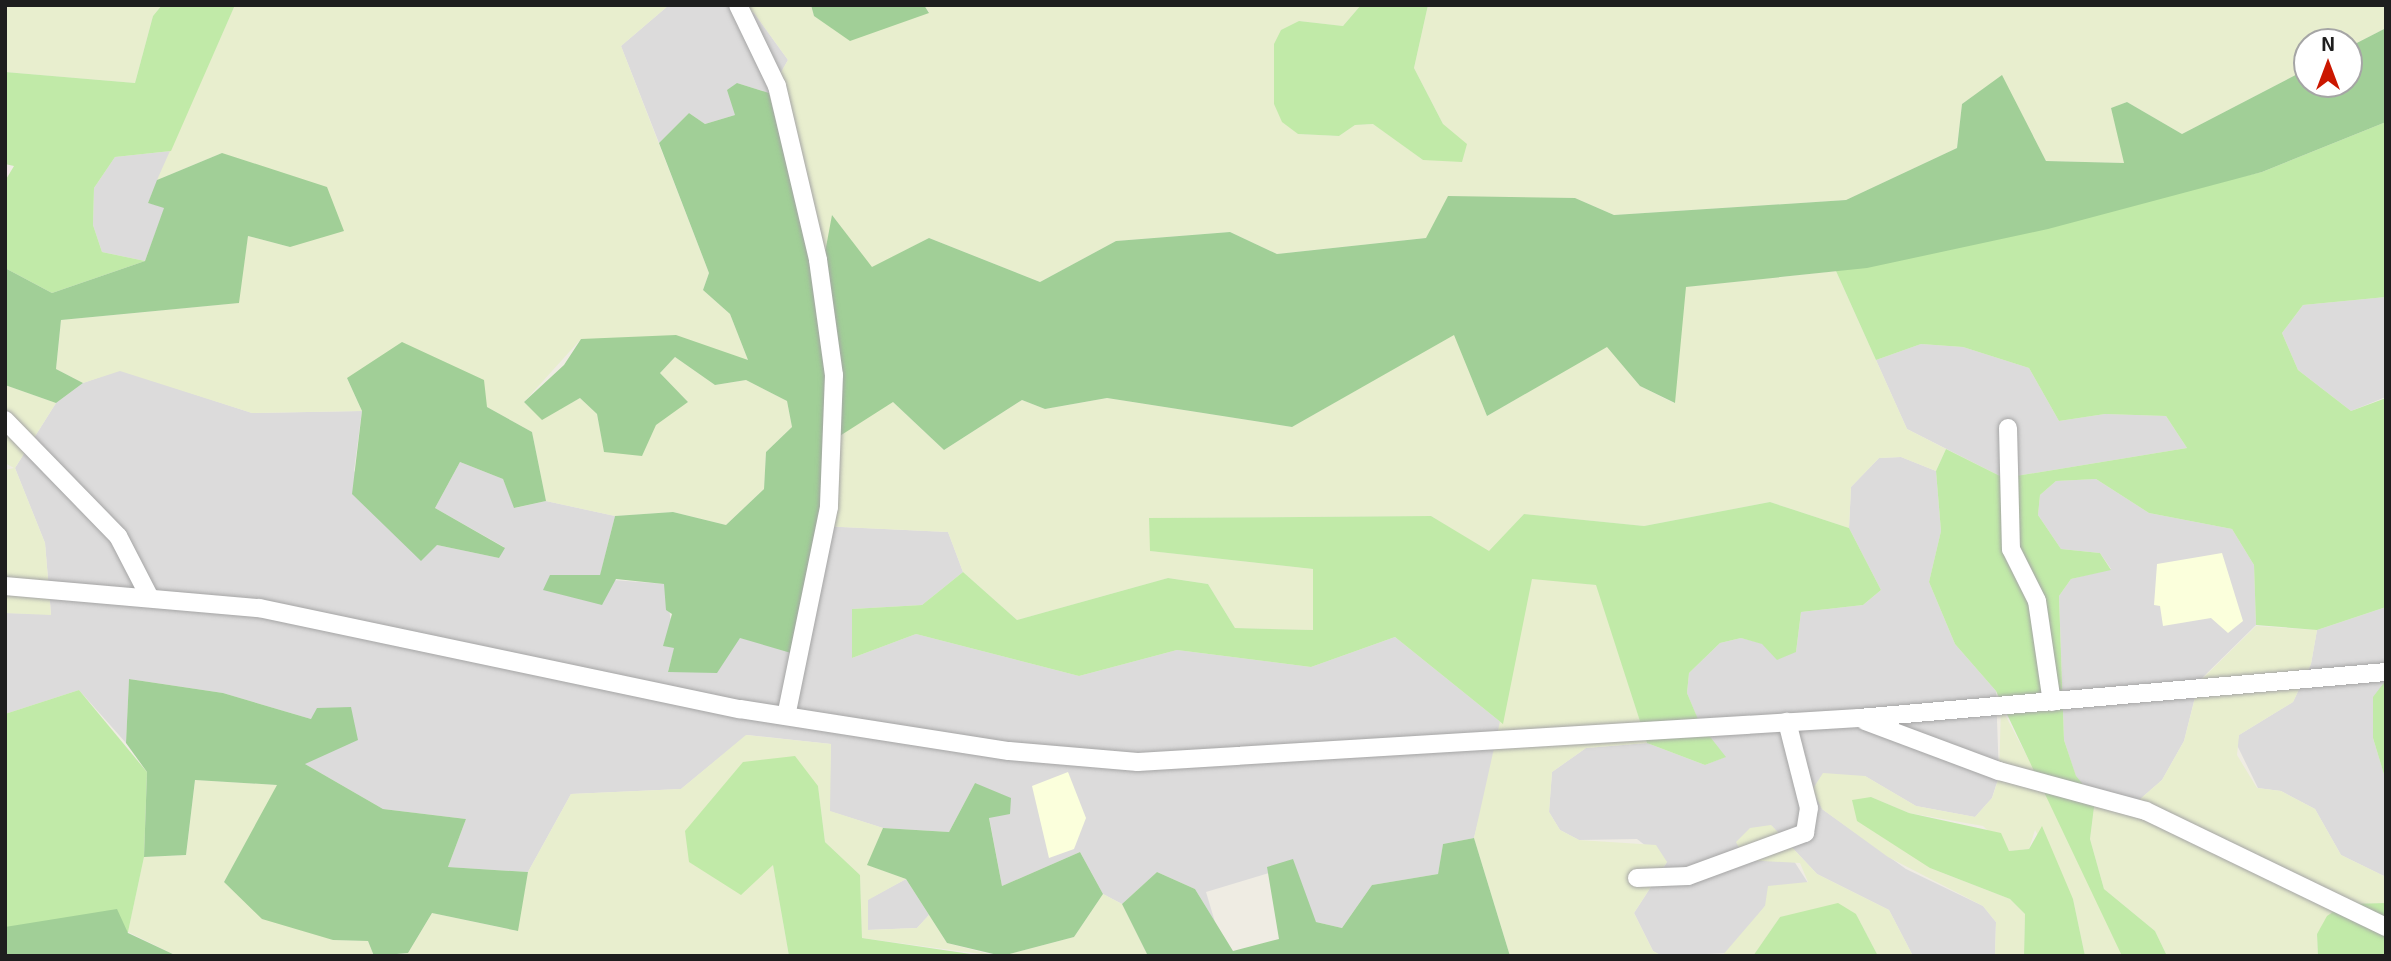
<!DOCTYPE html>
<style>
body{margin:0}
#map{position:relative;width:2391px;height:961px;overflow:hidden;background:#efece3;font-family:"Exo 2",sans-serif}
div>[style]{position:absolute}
.residential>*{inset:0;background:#dcdbdb}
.education>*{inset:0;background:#fbffdc}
.farmland>*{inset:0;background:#e8eece}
.grass>*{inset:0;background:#c1eaa8}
.forest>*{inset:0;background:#a1cf97}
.roads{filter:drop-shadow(0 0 2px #a5a5a5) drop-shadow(0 0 2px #a5a5a5)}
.minor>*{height:18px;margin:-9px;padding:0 9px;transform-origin:9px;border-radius:9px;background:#fff}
span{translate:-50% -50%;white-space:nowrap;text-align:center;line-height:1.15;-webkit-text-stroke:6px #fff;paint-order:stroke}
.frame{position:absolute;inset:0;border:7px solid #1e1e1e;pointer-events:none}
.north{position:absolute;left:2293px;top:28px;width:70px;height:70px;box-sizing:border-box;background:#fff;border:2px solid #a5a5a5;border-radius:50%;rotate:0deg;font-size:19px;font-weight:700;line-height:28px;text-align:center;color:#1e1e1e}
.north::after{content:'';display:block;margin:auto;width:24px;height:32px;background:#cb1700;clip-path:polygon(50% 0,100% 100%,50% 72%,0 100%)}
</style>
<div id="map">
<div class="residential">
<i style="clip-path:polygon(669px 5px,737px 5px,754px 13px,788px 60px,769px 93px,737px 83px,735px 115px,705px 124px,689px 113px,659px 143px,621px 46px)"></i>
<i style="clip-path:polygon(171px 151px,148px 203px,165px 207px,145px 261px,102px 252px,93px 225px,94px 188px,115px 157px)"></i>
<i style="clip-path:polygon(2386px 297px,2386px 397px,2351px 411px,2298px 370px,2282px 333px,2303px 305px)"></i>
<i style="clip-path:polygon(1921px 344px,1963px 347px,2029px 368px,2059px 421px,2105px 414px,2166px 416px,2187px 448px,2004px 478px,1907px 429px,1876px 360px)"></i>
<i style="clip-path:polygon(120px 370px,252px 413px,362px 411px,354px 471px,437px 545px,499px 558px,504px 547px,435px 508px,460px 462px,503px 479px,515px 508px,546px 501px,615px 516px,600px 576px,551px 575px,665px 584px,675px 647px,668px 671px,740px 638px,820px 526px,948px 532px,963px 572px,922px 605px,852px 609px,852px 658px,916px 634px,1079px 676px,1177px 650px,1311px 667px,1395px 637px,1503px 724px,1474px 838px,1443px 844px,1438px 874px,1372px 885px,1342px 928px,1316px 922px,1268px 867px,1269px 873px,1206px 892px,1215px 922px,1195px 889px,1157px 872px,1122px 904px,1103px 894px,1080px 852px,1002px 886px,989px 817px,975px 783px,949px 832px,883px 828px,829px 811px,831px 744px,747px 735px,681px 789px,571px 794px,528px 872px,448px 867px,466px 819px,383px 809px,305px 764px,311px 719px,223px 693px,129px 679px,126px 743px,79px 690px,5px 714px,5px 613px,51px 614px,45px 543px,15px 468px,56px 403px,83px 383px)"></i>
<i style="clip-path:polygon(1901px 457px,1936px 471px,1941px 531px,1929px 582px,1955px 644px,1996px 691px,1999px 776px,1992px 798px,1975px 817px,1916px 806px,1865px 776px,1822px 809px,1906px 869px,1983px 906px,1996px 922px,1995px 956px,1913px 956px,1889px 910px,1817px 874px,1771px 825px,1808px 883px,1765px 906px,1728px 953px,1662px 956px,1653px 951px,1634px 913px,1667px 862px,1637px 839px,1579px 840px,1560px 830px,1549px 812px,1552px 772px,1586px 748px,1647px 743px,1705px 765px,1725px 757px,1700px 725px,1687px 693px,1689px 673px,1720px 643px,1741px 638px,1796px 652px,1801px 612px,1863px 605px,1881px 590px,1849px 528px,1851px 487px,1879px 458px)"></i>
<i style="clip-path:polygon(2096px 479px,2149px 513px,2232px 529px,2254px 565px,2256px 625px,2199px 681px,2184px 741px,2162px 780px,2131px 807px,2095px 799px,2076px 777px,2064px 740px,2059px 596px,2071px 579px,2111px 569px,2100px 553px,2061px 549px,2038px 515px,2040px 495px,2056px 481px)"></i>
<i style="clip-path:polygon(2386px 607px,2386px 680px,2373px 738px,2386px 781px,2386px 877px,2341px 855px,2315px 809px,2281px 791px,2258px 788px,2237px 745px,2239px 735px,2293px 702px,2311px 664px,2317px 630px)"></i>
<i style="clip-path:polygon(906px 879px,929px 915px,917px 928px,867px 930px,867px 900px)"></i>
</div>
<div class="education">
<i style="clip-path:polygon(2222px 553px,2243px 621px,2228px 633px,2211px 618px,2163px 626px,2160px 606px,2154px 605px,2157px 564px)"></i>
<i style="clip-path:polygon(1068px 772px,1086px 818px,1074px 849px,1049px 858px,1032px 786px)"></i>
</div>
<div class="farmland">
<i style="clip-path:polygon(5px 5px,162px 5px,153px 16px,135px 83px,5px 72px)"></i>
<i style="clip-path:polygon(235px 5px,669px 5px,621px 46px,709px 273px,703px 290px,730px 314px,748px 360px,581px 339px,524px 402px,542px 419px,580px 398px,597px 414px,604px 451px,688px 402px,660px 373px,675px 357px,715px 385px,746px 380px,787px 401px,792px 427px,766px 452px,764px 489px,726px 525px,673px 512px,615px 516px,546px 501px,532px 432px,487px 407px,347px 378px,362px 411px,252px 413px,120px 371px,83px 383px,56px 369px,61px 320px,238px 303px,248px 236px,290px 247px,222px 153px,157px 180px)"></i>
<i style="clip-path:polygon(737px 5px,811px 5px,814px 16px,929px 12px,924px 5px,1361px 5px,1343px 26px,1299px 21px,1274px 104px,1298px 134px,1339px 136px,1355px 125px,1374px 124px,1423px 160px,1443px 124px,1414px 68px,1428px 5px,2386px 5px,2386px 28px,2349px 47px,2349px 42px,2307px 42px,2307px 69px,2182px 134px,2127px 102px,2111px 108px,2125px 163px,2046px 161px,2002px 76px,1962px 104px,1957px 148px,1846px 200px,1614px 215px,1575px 198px,1426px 238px,1277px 254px,1230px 232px,1116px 241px,1040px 282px,929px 238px,872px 268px,832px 215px,893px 402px,944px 450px,1022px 400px,1045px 409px,1107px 398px,1292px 427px,1454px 334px,1487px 416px,1607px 346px,1640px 386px,1674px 403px,1685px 287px,1836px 271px,1907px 429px,1946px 449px,1936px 471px,1901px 457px,1879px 458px,1851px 487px,1849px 528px,1770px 502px,1644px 526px,1524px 514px,1489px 552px,1431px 516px,1149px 518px,1151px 551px,1313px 569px,1313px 630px,1235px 628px,1208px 584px,1168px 578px,1017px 620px,963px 572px,948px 532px,820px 526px,813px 269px,769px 93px,788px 60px,754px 13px)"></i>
<i style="clip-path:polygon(5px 385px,56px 403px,15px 468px,45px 543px,51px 615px,5px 613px,5px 470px,14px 468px,5px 463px)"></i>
<i style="clip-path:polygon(1532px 578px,1597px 585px,1647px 743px,1586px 748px,1552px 772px,1549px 812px,1560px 830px,1579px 840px,1656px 845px,1667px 862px,1634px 913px,1653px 951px,1662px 956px,1510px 956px,1474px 838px)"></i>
<i style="clip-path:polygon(2256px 626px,2317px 630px,2311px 664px,2293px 702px,2239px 735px,2237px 755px,2257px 788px,2281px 791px,2315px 809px,2341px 855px,2386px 877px,2386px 903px,2345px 904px,2317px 934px,2318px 956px,2167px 956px,2155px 931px,2104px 889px,2090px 839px,2095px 799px,2131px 807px,2162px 780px,2184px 741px,2199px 682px)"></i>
<i style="clip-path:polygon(2001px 707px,2083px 863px,2122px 956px,2085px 956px,2073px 899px,2035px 830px,2029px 849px,2009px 851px,1983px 826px,1909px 813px,1871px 797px,1930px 868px,2010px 899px,2025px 914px,2024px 956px,1995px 956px,1996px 922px,1983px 906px,1888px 857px,1822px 809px,1812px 790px,1823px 773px,1865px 776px,1916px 806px,1975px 817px,1992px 798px,1999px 777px)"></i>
<i style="clip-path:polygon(746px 735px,831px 744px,830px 811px,883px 828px,868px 865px,906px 879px,868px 900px,868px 930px,917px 928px,929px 915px,947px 943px,996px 956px,862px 938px,860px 875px,825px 842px,818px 786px,773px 865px,789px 956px,395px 956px,408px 953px,432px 913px,517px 931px,528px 872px,571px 794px,681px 789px)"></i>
<i style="clip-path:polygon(195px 780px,278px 785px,224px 882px,333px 940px,368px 941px,374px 956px,177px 956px,128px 932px,144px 857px,186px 855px)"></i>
<i style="clip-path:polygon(1771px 825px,1817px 874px,1889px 910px,1913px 956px,1878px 956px,1856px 914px,1780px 917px,1753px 956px,1722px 956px,1765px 906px,1768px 886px,1808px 882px,1800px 863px,1745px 860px,1736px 842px,1750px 828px)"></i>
<i style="clip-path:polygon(1103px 894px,1122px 904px,1148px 956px,1002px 956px,1074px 937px)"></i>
</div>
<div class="grass">
<i style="clip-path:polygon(162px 5px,235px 5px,171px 151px,115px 157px,94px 188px,93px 225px,102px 252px,145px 261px,52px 293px,5px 268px,5px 181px,14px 166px,5px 164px,5px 72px,135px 83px,153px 16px)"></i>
<i style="clip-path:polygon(1361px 5px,1428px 5px,1414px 68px,1443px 124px,1467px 144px,1462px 162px,1423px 160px,1373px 124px,1355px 125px,1339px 136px,1298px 134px,1282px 122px,1274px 104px,1274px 44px,1281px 30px,1299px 21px,1343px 26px)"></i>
<i style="clip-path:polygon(2386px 122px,2386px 297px,2303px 305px,2282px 333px,2298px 370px,2351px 411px,2386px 398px,2386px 607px,2317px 630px,2256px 625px,2254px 565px,2232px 529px,2149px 513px,2096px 479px,2056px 481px,2040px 495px,2038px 515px,2061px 549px,2100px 553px,2111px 570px,2071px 579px,2059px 596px,2064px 740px,2076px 776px,2095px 799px,2090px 839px,2104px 889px,2155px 931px,2167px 956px,2122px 956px,1996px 691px,1955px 644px,1929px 582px,1941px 531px,1936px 471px,1946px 449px,2004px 478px,2187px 448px,2166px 416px,2105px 414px,2059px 421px,2029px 368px,1963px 347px,1921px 344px,1876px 360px,1836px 271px,2262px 172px)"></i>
<i style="clip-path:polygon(1770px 502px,1849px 528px,1881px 590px,1863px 605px,1801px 612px,1796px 652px,1777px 660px,1762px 644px,1741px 638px,1720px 643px,1689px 673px,1687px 693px,1700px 724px,1726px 757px,1705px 765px,1647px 743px,1596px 585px,1532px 579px,1503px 724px,1395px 637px,1311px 667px,1177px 650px,1079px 676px,916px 634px,852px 658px,852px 609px,922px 605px,963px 572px,1017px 620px,1168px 578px,1208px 584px,1235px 628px,1313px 630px,1313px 569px,1150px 551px,1149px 518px,1431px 516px,1489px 551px,1524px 514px,1644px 526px)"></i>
<i style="clip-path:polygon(2386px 680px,2386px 781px,2373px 738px,2373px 697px)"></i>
<i style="clip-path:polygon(79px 690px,147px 772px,144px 857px,128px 932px,5px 927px,5px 714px)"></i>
<i style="clip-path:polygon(795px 756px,818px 786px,825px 842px,860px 875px,862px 938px,984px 956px,789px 956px,773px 865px,741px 895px,689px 862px,685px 831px,743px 762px)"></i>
<i style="clip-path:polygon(1871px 797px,1909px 813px,2001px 833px,2009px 851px,2029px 849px,2042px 826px,2073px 899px,2085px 956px,2024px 956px,2025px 914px,2010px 899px,1930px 868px,1857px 821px,1852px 800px)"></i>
<i style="clip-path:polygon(1838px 903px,1856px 914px,1878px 956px,1753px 956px,1780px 917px)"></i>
<i style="clip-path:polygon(2386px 903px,2386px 956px,2318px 956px,2317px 934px,2327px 916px,2345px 904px)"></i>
</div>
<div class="forest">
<i style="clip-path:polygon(811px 5px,924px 5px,929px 13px,850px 41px,814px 16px)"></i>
<i style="clip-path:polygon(2386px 28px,2386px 122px,2262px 172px,2048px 229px,1867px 268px,1686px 287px,1675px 403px,1640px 386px,1607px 347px,1487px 416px,1454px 335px,1292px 427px,1107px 398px,1045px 409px,1022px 400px,944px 450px,893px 402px,835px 439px,824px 258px,832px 215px,872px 267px,929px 238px,1040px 282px,1116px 241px,1230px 232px,1277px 254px,1426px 238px,1448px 196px,1575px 198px,1614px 215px,1846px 200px,1957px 148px,1962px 104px,2002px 75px,2046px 161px,2124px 163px,2111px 108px,2127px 102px,2182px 134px,2307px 69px,2307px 84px,2349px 84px,2349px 47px)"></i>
<i style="clip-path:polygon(737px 83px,769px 93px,813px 269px,829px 380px,820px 533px,791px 653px,740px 638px,717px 673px,668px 672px,674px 648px,663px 646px,672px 614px,666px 610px,664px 584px,616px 579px,602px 605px,543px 590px,550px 575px,600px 575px,615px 516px,673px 512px,726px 525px,764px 489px,766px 452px,792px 427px,787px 401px,746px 380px,715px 385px,675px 357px,660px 373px,688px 402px,656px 425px,642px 456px,604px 452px,597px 414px,580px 398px,542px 420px,524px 402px,564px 365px,581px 339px,676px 335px,748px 360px,730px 314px,703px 290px,709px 273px,659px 143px,689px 113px,705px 124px,735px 115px,727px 90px)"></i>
<i style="clip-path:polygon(222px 153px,327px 187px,344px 231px,290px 247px,248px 236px,239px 303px,61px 320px,56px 369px,83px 383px,56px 403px,5px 385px,5px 268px,52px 293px,145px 261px,164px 208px,148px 203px,157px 180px)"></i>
<i style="clip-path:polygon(402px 342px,484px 380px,487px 407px,532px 432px,546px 501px,514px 508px,503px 479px,460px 462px,435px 508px,505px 548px,499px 558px,437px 545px,421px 561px,352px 494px,362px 411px,347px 378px)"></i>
<i style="clip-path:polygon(129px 679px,223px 693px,311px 719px,317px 708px,351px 707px,358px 740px,305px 764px,383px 809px,466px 819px,448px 867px,528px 872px,518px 931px,432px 913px,408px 953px,374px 956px,368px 941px,333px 940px,262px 919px,224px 882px,277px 785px,195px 780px,186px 855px,144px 857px,147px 772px,126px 743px)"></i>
<i style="clip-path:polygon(975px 783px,1011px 798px,1010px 814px,989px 818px,1002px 886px,1080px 852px,1103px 894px,1074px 937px,1002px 956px,947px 943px,906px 879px,867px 865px,883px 828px,949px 832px)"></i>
<i style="clip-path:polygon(1474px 838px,1510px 956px,1148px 956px,1122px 904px,1157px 872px,1195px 889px,1233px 951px,1279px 939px,1267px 867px,1293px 859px,1316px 922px,1342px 928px,1372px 885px,1438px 874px,1443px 844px)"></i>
<i style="clip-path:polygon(117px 909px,128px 933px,177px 956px,5px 956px,5px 927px)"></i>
</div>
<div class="roads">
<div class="minor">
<i style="left:738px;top:5px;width:90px;rotate:64.3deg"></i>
<i style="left:777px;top:86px;width:179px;rotate:76.7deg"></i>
<i style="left:818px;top:260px;width:116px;rotate:82.1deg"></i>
<i style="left:834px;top:375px;width:132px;rotate:92.2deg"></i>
<i style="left:829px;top:507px;width:213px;rotate:101.6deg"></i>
<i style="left:5px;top:420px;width:162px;rotate:45.8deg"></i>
<i style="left:118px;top:536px;width:68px;rotate:62.7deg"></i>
<i style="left:2008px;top:428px;width:121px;rotate:88.6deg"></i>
<i style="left:2011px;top:549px;width:58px;rotate:63.4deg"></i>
<i style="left:2037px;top:601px;width:102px;rotate:81.6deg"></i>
<i style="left:5px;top:586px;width:255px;rotate:5deg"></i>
<i style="left:259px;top:608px;width:491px;rotate:11.9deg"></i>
<i style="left:740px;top:709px;width:272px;rotate:8.9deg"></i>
<i style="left:1009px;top:751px;width:129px;rotate:4.9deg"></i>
<i style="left:1138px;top:762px;width:722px;rotate:-3.49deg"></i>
<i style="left:1859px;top:718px;width:529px;rotate:-4.99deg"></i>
<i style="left:1865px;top:721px;width:143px;rotate:20.5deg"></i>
<i style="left:1999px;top:771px;width:152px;rotate:15.2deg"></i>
<i style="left:2146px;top:811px;width:267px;rotate:25.8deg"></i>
<i style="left:1637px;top:878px;width:51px;rotate:-2.2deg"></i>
<i style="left:1688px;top:876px;width:125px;rotate:-20.2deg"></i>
<i style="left:1805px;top:833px;width:25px;rotate:-81deg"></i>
<i style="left:1809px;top:808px;width:89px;rotate:-104.3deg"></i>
</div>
</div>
<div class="frame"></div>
<div class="north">N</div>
</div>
